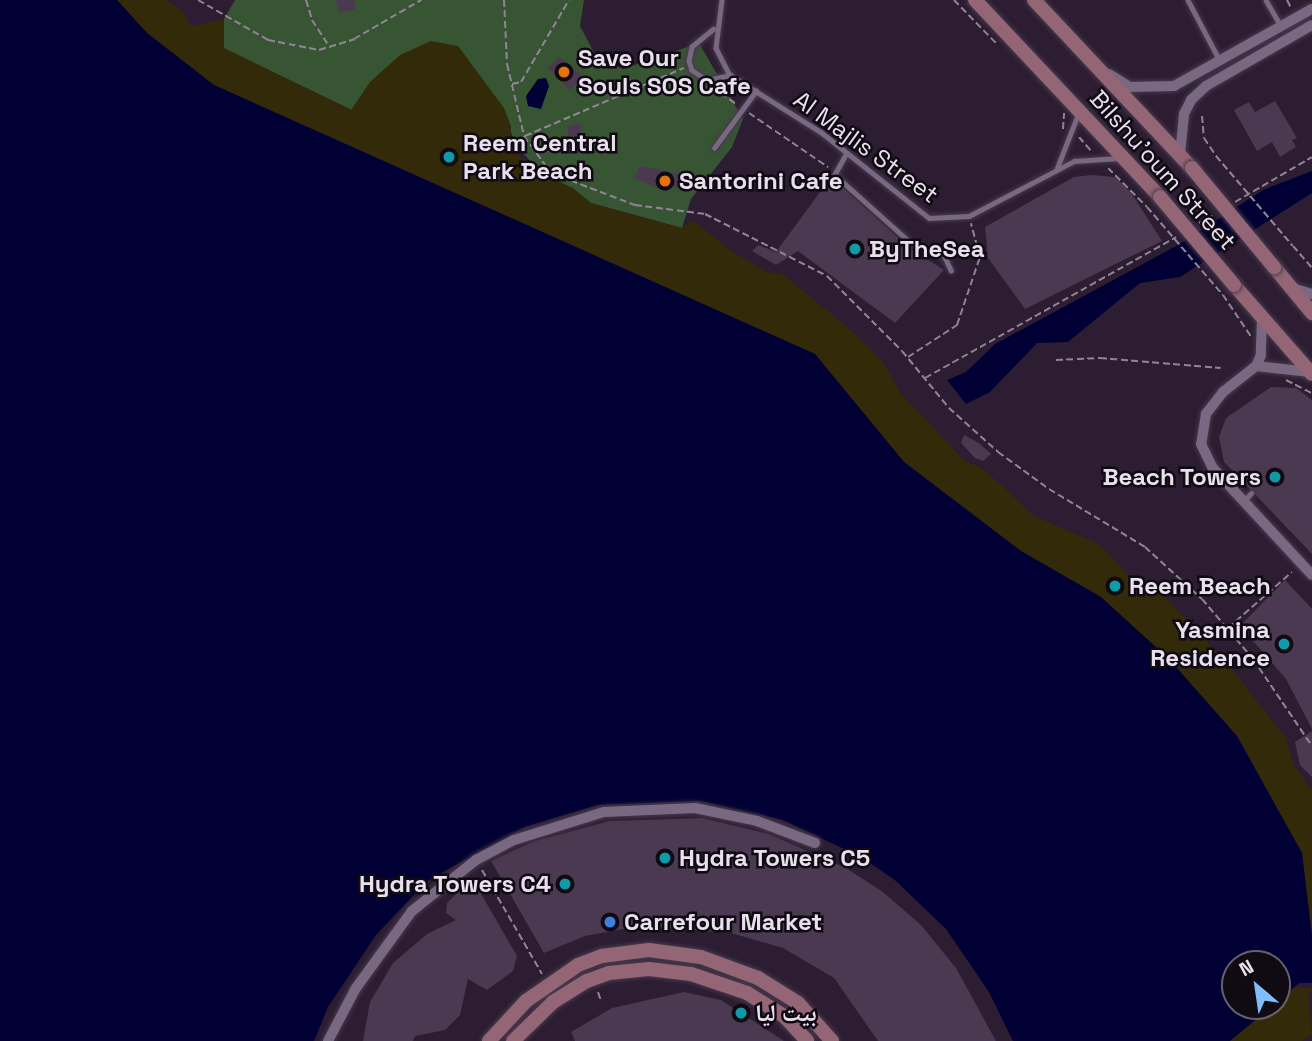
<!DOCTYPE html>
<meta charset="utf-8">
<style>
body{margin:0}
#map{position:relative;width:1312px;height:1041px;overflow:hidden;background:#2c1d32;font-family:"Space Grotesk","Noto Naskh Arabic",sans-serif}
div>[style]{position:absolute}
.green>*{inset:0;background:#385533}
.sand>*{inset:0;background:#332a09}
.water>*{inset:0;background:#000034}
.building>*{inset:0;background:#4a3951}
.path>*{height:2px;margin-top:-1px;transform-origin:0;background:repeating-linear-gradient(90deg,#918496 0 7px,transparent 0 10.5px)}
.roads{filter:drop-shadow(0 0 2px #473a4c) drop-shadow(0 0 2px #473a4c)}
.lane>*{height:4.5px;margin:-2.25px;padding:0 2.25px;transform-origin:2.25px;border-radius:2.25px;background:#796881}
.street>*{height:10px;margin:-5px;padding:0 5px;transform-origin:5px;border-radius:5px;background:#796881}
.secondary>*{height:14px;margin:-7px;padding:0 7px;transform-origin:7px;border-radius:7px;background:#946575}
.path-bridge>*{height:2px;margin-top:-1px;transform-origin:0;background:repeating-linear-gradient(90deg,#918496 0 7px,transparent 0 10.5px)}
.bridges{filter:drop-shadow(0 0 2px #473a4c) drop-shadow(0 0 2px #473a4c)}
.secondary-bridge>*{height:14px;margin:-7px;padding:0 7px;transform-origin:7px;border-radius:7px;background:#946575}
.dots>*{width:19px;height:19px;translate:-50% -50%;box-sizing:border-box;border:4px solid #100a13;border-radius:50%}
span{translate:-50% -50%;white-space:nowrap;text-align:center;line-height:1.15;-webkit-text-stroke:5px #100a13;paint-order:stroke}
.poi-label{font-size:24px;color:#e9dfee;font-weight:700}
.left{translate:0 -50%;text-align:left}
.right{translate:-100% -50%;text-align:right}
.street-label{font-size:24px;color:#e9dfee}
.north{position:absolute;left:1221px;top:950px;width:70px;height:70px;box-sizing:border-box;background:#100a13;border:2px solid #675f6b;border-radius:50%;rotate:331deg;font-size:19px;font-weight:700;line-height:28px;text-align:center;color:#e9dfee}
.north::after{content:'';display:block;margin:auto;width:24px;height:32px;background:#80bdfa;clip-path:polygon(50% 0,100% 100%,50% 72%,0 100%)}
</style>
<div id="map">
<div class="green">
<i style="clip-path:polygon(235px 0,584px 0,580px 26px,597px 58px,623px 69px,699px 43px,743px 119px,732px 147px,691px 199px,682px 228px,591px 203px,531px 162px,515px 144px,503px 108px,352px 110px,223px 48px,224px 19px)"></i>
</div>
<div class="sand">
<i style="clip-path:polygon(117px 0,166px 0,182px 11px,191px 26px,224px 19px,224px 48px,351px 110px,370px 82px,400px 55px,431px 41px,458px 46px,504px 108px,511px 126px,510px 145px,532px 170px,573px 188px,591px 203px,682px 228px,693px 220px,731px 251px,767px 272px,783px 274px,853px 332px,883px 362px,902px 395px,965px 461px,985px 470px,1034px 516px,1099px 544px,1129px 576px,1166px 598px,1228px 664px,1285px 737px,1295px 767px,1312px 790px,1312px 936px,1302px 853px,1237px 736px,1101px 597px,1021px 551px,904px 462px,815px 354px,214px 85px,147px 33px)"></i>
<i style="clip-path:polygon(1293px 988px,1312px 988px,1308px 996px,1312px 1034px,1302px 1041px,1230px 1041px)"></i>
</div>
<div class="water">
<i style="clip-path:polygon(0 0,117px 0,147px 33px,214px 85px,815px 354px,904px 462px,1021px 551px,1101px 597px,1169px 659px,1237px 736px,1302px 853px,1312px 936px,1312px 983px,1299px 983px,1277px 1002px,1277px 964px,1235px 964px,1235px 1006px,1272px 1006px,1230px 1041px,1013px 1041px,989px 992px,946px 929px,896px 881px,863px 858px,783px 820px,700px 801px,598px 805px,524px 827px,427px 881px,376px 935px,328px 1007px,314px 1041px,0 1041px)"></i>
<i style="clip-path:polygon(546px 78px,549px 86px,541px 109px,528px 106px,526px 96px,538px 79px)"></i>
<i style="clip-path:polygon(1312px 171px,1312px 193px,1180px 277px,1140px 283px,1068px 342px,1037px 343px,990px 392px,966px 404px,947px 380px,966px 372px,995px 344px,1178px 245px,1263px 190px)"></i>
</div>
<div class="building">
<i style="clip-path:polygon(336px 0,354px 0,356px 9px,339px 13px)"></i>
<i style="clip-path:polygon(559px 57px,582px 76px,570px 90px,548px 68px)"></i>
<i style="clip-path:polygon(1275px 101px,1297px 138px,1292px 140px,1296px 147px,1280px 157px,1272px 142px,1257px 151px,1234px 110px,1249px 102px,1255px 112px)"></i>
<i style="clip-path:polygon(580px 123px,583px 148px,572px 150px,567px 127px)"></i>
<i style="clip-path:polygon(640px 166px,675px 173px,695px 185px,688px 193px,669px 184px,667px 192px,634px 178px)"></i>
<i style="clip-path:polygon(1091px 175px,1115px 177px,1130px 191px,1162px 241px,1025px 309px,988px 258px,985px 227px,1074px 177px)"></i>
<i style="clip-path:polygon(831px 177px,908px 247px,944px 270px,895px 323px,798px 251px,776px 265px,752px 251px,758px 245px,776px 252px)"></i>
<i style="clip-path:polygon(1271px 387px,1296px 388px,1312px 400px,1312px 554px,1224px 462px,1219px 437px,1226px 418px)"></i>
<i style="clip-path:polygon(964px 435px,979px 443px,991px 454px,983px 461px,975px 458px,961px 443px)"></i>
<i style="clip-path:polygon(1285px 580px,1312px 609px,1312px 729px,1286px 679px,1240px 626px)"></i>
<i style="clip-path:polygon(1312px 731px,1312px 777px,1300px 765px,1295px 742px)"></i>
<i style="clip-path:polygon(702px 818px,769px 834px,846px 868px,883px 892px,921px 925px,956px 968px,996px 1041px,878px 1041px,834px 978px,783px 948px,731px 933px,640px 926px,585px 936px,544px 953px,491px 861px,532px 842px,609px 821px)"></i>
<i style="clip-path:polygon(476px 885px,517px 956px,513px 971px,487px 990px,468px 979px,460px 1015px,445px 1030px,415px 1036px,413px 1041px,363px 1041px,370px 1002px,393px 963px,427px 934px,456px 920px,446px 913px,447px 903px,460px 890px)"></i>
<i style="clip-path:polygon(684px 992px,721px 1000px,784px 1041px,575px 1041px,571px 1032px,612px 1008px)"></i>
</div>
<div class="path">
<i style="left:198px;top:0;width:81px;rotate:29.7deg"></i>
<i style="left:268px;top:40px;width:52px;rotate:11.1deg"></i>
<i style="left:319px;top:50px;width:37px;rotate:-17deg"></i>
<i style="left:354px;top:39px;width:78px;rotate:-30.2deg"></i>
<i style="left:306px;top:0;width:21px;rotate:73deg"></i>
<i style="left:312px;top:20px;width:31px;rotate:57deg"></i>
<i style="left:504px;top:0;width:64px;rotate:87.3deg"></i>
<i style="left:507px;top:64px;width:74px;rotate:76.7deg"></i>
<i style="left:524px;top:136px;width:46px;rotate:53.9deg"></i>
<i style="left:551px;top:173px;width:90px;rotate:20.9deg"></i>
<i style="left:635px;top:205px;width:71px;rotate:7.3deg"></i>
<i style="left:705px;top:214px;width:137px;rotate:26.9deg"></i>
<i style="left:827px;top:276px;width:106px;rotate:45deg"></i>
<i style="left:902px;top:351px;width:74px;rotate:50.5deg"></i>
<i style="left:949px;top:408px;width:66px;rotate:41.9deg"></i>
<i style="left:998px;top:452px;width:63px;rotate:36deg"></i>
<i style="left:1049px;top:489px;width:112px;rotate:31.1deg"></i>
<i style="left:1145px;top:547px;width:77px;rotate:42.4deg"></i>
<i style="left:1202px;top:599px;width:79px;rotate:49.6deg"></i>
<i style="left:1253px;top:659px;width:105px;rotate:55.9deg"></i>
<i style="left:954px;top:0;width:62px;rotate:45.7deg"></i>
<i style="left:1287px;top:0;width:9px;rotate:63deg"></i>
<i style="left:512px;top:84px;width:9px;rotate:-13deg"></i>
<i style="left:521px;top:82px;width:95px;rotate:-59.7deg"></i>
<i style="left:712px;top:87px;width:29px;rotate:35deg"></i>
<i style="left:749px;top:113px;width:96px;rotate:34.4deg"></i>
<i style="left:1202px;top:116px;width:22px;rotate:85deg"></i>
<i style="left:1204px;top:138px;width:22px;rotate:56deg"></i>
<i style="left:1063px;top:129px;width:16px;rotate:-86deg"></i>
<i style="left:525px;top:136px;width:173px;rotate:-23.2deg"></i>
<i style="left:1079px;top:137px;width:18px;rotate:49deg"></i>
<i style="left:1108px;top:168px;width:55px;rotate:45deg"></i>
<i style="left:1235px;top:202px;width:89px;rotate:-30.3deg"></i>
<i style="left:1199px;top:223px;width:15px;rotate:-28deg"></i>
<i style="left:1293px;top:246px;width:29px;rotate:49deg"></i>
<i style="left:1223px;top:295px;width:52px;rotate:56deg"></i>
<i style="left:908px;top:357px;width:59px;rotate:-33.1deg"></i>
<i style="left:957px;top:325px;width:72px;rotate:-71.3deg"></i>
<i style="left:980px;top:257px;width:35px;rotate:-105deg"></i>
<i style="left:1056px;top:360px;width:44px;rotate:-2.6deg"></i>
<i style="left:1100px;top:358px;width:121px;rotate:4.7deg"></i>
<i style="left:925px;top:378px;width:288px;rotate:-29.3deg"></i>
<i style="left:1286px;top:380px;width:29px;rotate:27deg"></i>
<i style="left:1228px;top:628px;width:85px;rotate:-41.2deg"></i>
<i style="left:482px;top:870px;width:120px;rotate:60deg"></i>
<i style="left:598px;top:992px;width:9px;rotate:72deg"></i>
</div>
<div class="roads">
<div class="lane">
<i style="left:722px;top:0;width:48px;rotate:97.1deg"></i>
<i style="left:716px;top:48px;width:30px;rotate:63deg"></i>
<i style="left:730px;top:75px;width:107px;rotate:32.1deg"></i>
<i style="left:821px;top:132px;width:138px;rotate:38.5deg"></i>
<i style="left:929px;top:218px;width:40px;rotate:-2.9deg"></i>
<i style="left:969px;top:216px;width:119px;rotate:-27.6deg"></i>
<i style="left:1074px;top:161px;width:45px;rotate:-3.8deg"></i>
<i style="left:1188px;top:0;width:69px;rotate:62.3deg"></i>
<i style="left:1266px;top:0;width:30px;rotate:60deg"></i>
<i style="left:714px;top:29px;width:28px;rotate:141deg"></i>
<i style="left:692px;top:47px;width:14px;rotate:102deg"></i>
<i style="left:689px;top:61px;width:9px;rotate:72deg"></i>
<i style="left:692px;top:70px;width:18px;rotate:34deg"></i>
<i style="left:707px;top:80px;width:24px;rotate:-12deg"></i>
<i style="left:714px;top:148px;width:71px;rotate:-53.6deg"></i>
<i style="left:847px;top:153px;width:25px;rotate:119deg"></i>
<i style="left:835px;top:175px;width:102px;rotate:41.8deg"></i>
<i style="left:911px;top:243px;width:35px;rotate:20deg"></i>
<i style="left:944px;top:255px;width:17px;rotate:65deg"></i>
<i style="left:1057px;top:168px;width:58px;rotate:-68.7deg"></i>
<i style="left:1245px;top:500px;width:9px;rotate:-49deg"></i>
</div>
<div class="street">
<i style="left:1109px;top:74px;width:25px;rotate:32deg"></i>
<i style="left:1130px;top:87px;width:44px;rotate:-1.3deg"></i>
<i style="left:1174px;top:86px;width:158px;rotate:-29.2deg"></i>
<i style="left:1180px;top:155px;width:41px;rotate:-84.4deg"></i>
<i style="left:1184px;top:114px;width:16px;rotate:-63deg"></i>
<i style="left:1191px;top:100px;width:21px;rotate:-43deg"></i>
<i style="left:1206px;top:86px;width:122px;rotate:-29.9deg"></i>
<i style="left:1292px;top:288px;width:21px;rotate:17deg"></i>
<i style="left:1262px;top:319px;width:36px;rotate:92deg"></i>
<i style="left:1261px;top:355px;width:12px;rotate:114deg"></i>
<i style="left:1256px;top:366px;width:42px;rotate:141.8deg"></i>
<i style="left:1223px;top:392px;width:28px;rotate:128deg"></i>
<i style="left:1206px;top:414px;width:30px;rotate:99deg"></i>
<i style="left:1201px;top:444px;width:25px;rotate:64deg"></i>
<i style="left:1212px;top:467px;width:147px;rotate:47.2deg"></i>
<i style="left:1256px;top:366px;width:54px;rotate:6.3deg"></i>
<i style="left:328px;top:1041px;width:60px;rotate:-62.2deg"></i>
<i style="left:356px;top:988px;width:95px;rotate:-54deg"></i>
<i style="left:412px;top:911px;width:82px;rotate:-38.6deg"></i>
<i style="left:476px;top:860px;width:43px;rotate:-27.8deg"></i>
<i style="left:514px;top:840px;width:94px;rotate:-17.3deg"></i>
<i style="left:604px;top:812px;width:91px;rotate:-2.5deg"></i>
<i style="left:695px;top:808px;width:63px;rotate:11.8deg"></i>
<i style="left:757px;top:821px;width:62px;rotate:20.8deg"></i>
</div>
<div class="secondary">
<i style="left:975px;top:0;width:270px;rotate:46.8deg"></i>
<i style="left:1034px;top:0;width:231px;rotate:46.8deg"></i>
<i style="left:1274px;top:267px;width:60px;rotate:50.4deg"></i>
<i style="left:1234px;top:285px;width:118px;rotate:48.8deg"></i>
<i style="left:489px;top:1041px;width:54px;rotate:-47.2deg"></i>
<i style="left:526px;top:1001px;width:63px;rotate:-34.7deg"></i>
<i style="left:578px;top:965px;width:26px;rotate:-21deg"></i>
<i style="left:602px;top:956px;width:47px;rotate:-7.3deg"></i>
<i style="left:649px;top:950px;width:52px;rotate:7.7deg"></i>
<i style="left:701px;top:957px;width:61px;rotate:20.2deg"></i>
<i style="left:758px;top:978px;width:47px;rotate:32deg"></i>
<i style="left:798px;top:1003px;width:51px;rotate:48.2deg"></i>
<i style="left:513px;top:1041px;width:56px;rotate:-44.3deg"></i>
<i style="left:553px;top:1002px;width:40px;rotate:-32deg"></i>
<i style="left:587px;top:981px;width:23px;rotate:-20deg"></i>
<i style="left:609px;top:973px;width:40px;rotate:-5.7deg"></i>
<i style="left:649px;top:969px;width:42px;rotate:6.8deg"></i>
<i style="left:691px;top:974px;width:59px;rotate:18.7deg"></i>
<i style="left:747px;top:993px;width:44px;rotate:31.9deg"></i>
<i style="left:784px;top:1016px;width:34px;rotate:47deg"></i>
</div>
</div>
<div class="path-bridge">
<i style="left:1216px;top:156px;width:118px;rotate:49.5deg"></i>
<i style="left:1147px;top:207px;width:116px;rotate:49.2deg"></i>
</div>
<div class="bridges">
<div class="secondary-bridge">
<i style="left:1192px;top:168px;width:129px;rotate:50.4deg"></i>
<i style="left:1160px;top:197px;width:115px;rotate:49.9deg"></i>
</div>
</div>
<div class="dots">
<i style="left:564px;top:72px;background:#e8710a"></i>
<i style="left:449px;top:157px;background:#0f9aa8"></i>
<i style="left:665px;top:181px;background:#e8710a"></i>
<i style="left:855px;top:249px;background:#0f9aa8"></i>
<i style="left:1275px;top:477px;background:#0f9aa8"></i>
<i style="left:1115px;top:586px;background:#0f9aa8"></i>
<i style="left:1284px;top:644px;background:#0f9aa8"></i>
<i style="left:665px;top:858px;background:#0f9aa8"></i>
<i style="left:565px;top:884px;background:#0f9aa8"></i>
<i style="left:610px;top:922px;background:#3f7fe0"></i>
<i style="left:741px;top:1013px;background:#0f9aa8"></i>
</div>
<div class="poi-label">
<span class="left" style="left:578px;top:72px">Save Our<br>Souls SOS Cafe</span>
<span class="left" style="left:463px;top:157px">Reem Central<br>Park Beach</span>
<span class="left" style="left:679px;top:181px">Santorini Cafe</span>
<span class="left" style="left:869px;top:249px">ByTheSea</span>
<span class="right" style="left:1261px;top:477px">Beach Towers</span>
<span class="left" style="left:1129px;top:586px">Reem Beach</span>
<span class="right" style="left:1270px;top:644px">Yasmina<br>Residence</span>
<span class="left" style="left:679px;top:858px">Hydra Towers C5</span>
<span class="right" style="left:551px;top:884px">Hydra Towers C4</span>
<span class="left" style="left:624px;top:922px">Carrefour Market</span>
<span class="left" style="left:755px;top:1013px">بيت ليا</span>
</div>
<div class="street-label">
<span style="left:866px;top:147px;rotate:36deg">Al Majlis Street</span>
<span style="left:1163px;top:170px;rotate:48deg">Bilshu'oum Street</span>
</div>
<div class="north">N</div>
</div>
